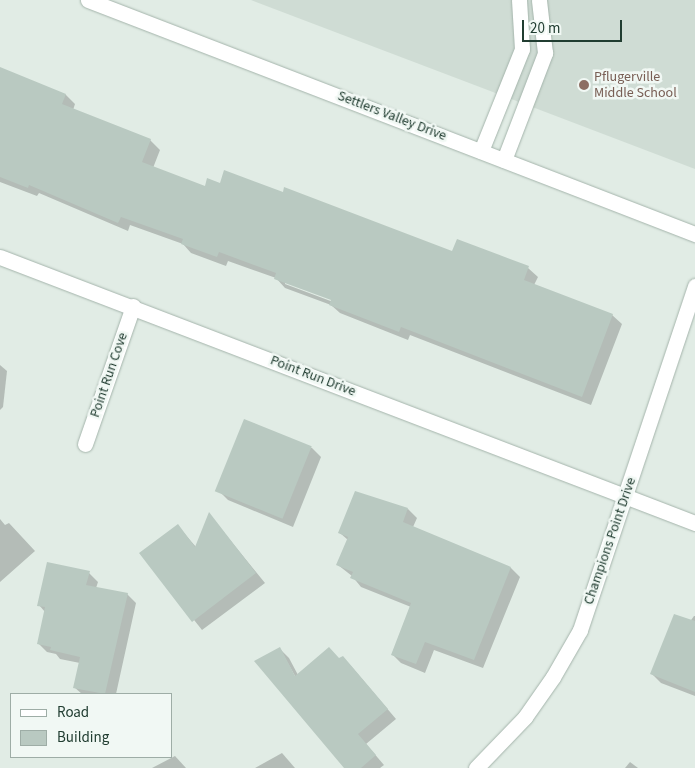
<!DOCTYPE html>
<style>
body{margin:0}
#map{position:relative;width:695px;height:768px;overflow:hidden;background:#e1ece5;font-family:"Source Sans 3",sans-serif}
div>[style]{position:absolute}
.built>*{inset:0;background:#cfdcd4}
.shadow>*{inset:0;background:#0003}
.building>*{inset:0;background:#b9c9c1;transform-origin:0 0}
.roads{filter:drop-shadow(0 0 1px #a4b4ab) drop-shadow(0 0 1px #a4b4ab)}
.minor>*{height:15px;margin:-7.5px;padding:0 7.5px;transform-origin:7.5px;border-radius:7.5px;background:#fff}
.dots>*{width:14px;height:14px;translate:-50% -50%;box-sizing:border-box;border:2px solid #f1f8f4;border-radius:50%}
span{translate:-50% -50%;white-space:nowrap;text-align:center;line-height:1.15;-webkit-text-stroke:5px #f1f8f4;paint-order:stroke}
.education-label{font-size:14px;color:#785e54}
.left{translate:0 -50%;text-align:left}
.street-label{font-size:14px;color:#213d31}
.legend{position:absolute;left:10px;top:693px;width:162px;height:65px;box-sizing:border-box;background:#f1f8f4;border:1px solid #9eada6;margin:0;padding:6px 9px;list-style:none;font-size:15px;color:#213d31}
.legend li{display:flex;align-items:center;gap:10px;height:25px}
.legend b{width:25px;border:1px solid #9eada6}
.scale{position:absolute;left:522px;top:20px;width:100px;height:22px;box-sizing:border-box;border:2px solid #213d31;border-top:0;padding-left:6px;font-size:15px;line-height:18px;white-space:nowrap;color:#213d31;-webkit-text-stroke:4px #f1f8f4;paint-order:stroke}
</style>
<div id="map">
<div class="built">
<i style="clip-path:polygon(251px 0,695px 0,695px 169px)"></i>
</div>
<div class="shadow">
<i style="clip-path:polygon(evenodd,0 68px,66px 95px,75px 104px,73px 110px,150px 140px,160px 150px,153px 168px,206px 188px,453px 253px,528px 268px,538px 277px,534px 285px,612px 315px,622px 324px,591px 405px,410px 335px,408px 340px,340px 313px,331px 305px,285px 288px,276px 278px,228px 261px,226px 266px,191px 253px,183px 244px,130px 225px,128px 231px,39px 193px,37px 196px,0 182px,0 68px,285px 282px,337px 301px,336px 303px,285px 284px,285px 282px)"></i>
<i style="clip-path:polygon(0 365px,7px 371px,3px 407px,0 410px)"></i>
<i style="clip-path:polygon(245px 421px,312px 448px,321px 457px,293px 527px,228px 500px,219px 491px)"></i>
<i style="clip-path:polygon(408px 509px,417px 518px,413px 527px,511px 568px,520px 577px,483px 668px,434px 650px,425px 673px,401px 663px,392px 654px,411px 607px,361px 587px,352px 576px,338px 565px,348px 540px,340px 533px)"></i>
<i style="clip-path:polygon(209px 514px,265px 583px,202px 630px,141px 553px,178px 526px,196px 547px)"></i>
<i style="clip-path:polygon(0 519px,5px 525px,9px 523px,35px 551px,0 582px)"></i>
<i style="clip-path:polygon(89px 573px,98px 582px,96px 588px,127px 594px,136px 603px,116px 694px,82px 694px,74px 687px,80px 663px,60px 659px,56px 654px,47px 652px,38px 643px,45px 612px,39px 605px)"></i>
<i style="clip-path:polygon(694px 616px,695px 616px,695px 696px,661px 683px,652px 674px)"></i>
<i style="clip-path:polygon(280px 649px,289px 658px,298px 675px,340px 660px,351px 666px,396px 719px,366px 744px,384px 765px,380px 768px,346px 768px)"></i>
<i style="clip-path:polygon(282px 753px,295px 768px,255px 768px)"></i>
<i style="clip-path:polygon(175px 756px,186px 768px,152px 768px)"></i>
<i style="clip-path:polygon(630px 762px,638px 768px,625px 768px)"></i>
</div>
<div class="building">
<i style="clip-path:polygon(0 67px,66px 94px,62px 104px,151px 139px,142px 162px,205px 186px,207px 178px,220px 183px,224px 170px,283px 192px,284px 187px,452px 251px,457px 239px,529px 266px,524px 280px,613px 314px,582px 397px,401px 327px,399px 332px,329px 305px,331px 300px,274px 279px,276px 273px,219px 252px,217px 257px,181px 244px,183px 239px,121px 217px,118px 223px,29px 185px,28px 188px,0 177px)"></i>
<i style="left:244px;top:419px;width:73px;height:78px;rotate:22deg"></i>
<i style="clip-path:polygon(355px 491px,408px 508px,403px 522px,511px 567px,474px 660px,425px 642px,416px 664px,391px 655px,411px 603px,350px 578px,353px 572px,336px 565px,348px 537px,338px 533px)"></i>
<i style="clip-path:polygon(209px 512px,256px 573px,192px 622px,139px 553px,178px 524px,195px 547px)"></i>
<i style="clip-path:polygon(47px 562px,90px 571px,86px 585px,128px 593px,105px 694px,73px 688px,80px 657px,50px 650px,51px 647px,37px 644px,45px 607px,37px 606px)"></i>
<i style="clip-path:polygon(674px 614px,695px 621px,695px 692px,650px 674px)"></i>
<i style="clip-path:polygon(280px 647px,295px 676px,329px 647px,339px 658px,343px 656px,388px 709px,358px 734px,376px 755px,361px 768px,344px 768px,254px 661px)"></i>
</div>
<div class="roads">
<div class="minor">
<i style="left:88px;top:0;width:651px;rotate:21.08deg"></i>
<i style="left:481px;top:151px;width:110px;rotate:-68.1deg"></i>
<i style="left:522px;top:49px;width:49px;rotate:-93.5deg"></i>
<i style="left:504px;top:160px;width:115px;rotate:-69deg"></i>
<i style="left:545px;top:53px;width:53px;rotate:-96.5deg"></i>
<i style="left:0;top:257px;width:744px;rotate:20.94deg"></i>
<i style="left:85px;top:444px;width:146px;rotate:-70.8deg"></i>
<i style="left:476px;top:768px;width:71px;rotate:-46.1deg"></i>
<i style="left:525px;top:717px;width:49px;rotate:-55deg"></i>
<i style="left:553px;top:677px;width:54px;rotate:-60.1deg"></i>
<i style="left:580px;top:630px;width:363px;rotate:-71.5deg"></i>
</div>
</div>
<div class="dots">
<i style="left:584px;top:85px;background:#8d6e63"></i>
</div>
<div class="education-label">
<span class="left" style="left:594px;top:85px">Pflugerville<br>Middle School</span>
</div>
<div class="street-label">
<span style="left:392px;top:116px;rotate:21deg">Settlers Valley Drive</span>
<span style="left:109px;top:375px;rotate:-71deg">Point Run Cove</span>
<span style="left:313px;top:376px;rotate:21deg">Point Run Drive</span>
<span style="left:610px;top:541px;rotate:-71deg">Champions Point Drive</span>
</div>
<ul class="legend">
<li><b style="height:6px;background:#fff"></b>Road</li>
<li><b style="height:14px;background:#b9c9c1"></b>Building</li>
</ul>
<div class="scale">20 m</div>
</div>
